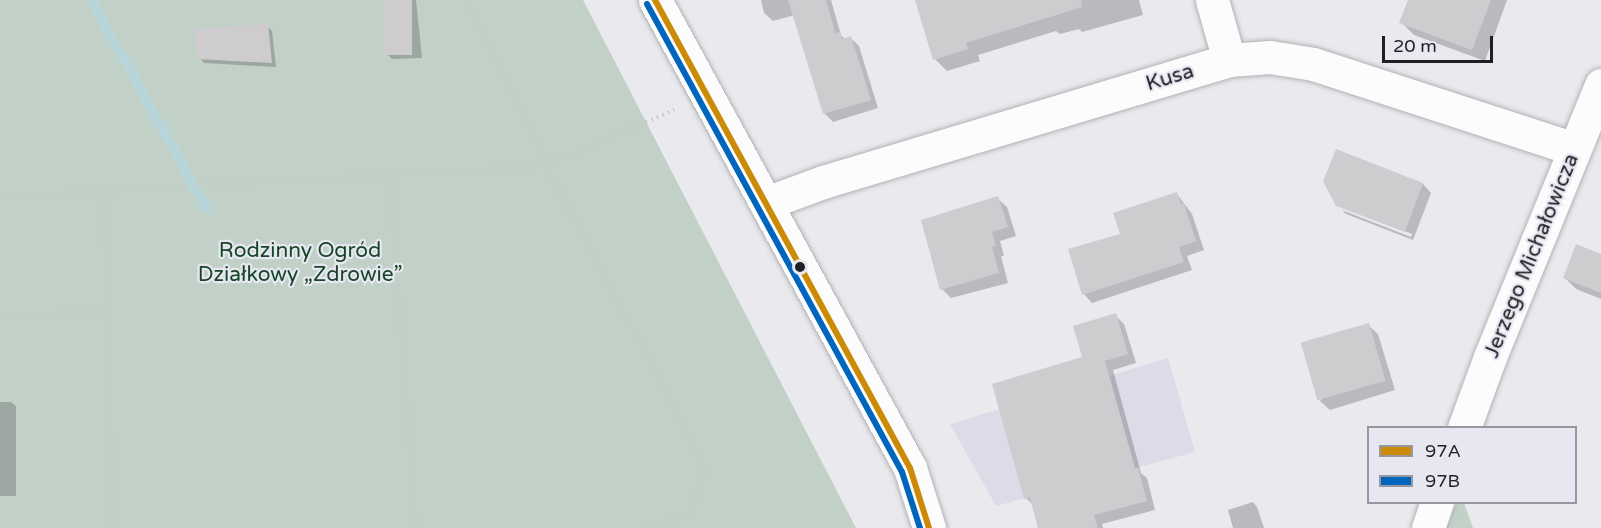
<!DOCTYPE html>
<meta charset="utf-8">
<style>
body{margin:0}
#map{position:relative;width:1601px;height:528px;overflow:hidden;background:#e9e9ee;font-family:"Varela Round",sans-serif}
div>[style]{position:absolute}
.built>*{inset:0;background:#dbdce8}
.green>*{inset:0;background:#c2d1c8}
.shadow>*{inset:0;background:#0003}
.stream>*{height:10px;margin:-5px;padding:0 5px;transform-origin:5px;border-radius:5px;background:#b8d6da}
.building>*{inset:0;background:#cecccf;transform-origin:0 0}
.path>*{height:4px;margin-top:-2px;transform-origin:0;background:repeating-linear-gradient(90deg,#c9c9cb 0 1.5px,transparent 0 6px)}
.roads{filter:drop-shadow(0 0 2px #b2b3b6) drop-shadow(0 0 2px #b2b3b6)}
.street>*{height:33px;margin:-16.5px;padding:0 16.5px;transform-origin:16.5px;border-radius:16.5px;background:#fcfcfc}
.secondary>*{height:33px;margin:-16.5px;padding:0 16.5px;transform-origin:16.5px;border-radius:16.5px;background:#fcfcfc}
.bus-1>*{height:6px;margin:-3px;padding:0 3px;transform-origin:3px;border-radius:3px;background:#cc8b07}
.bus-2>*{height:6px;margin:-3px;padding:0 3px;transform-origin:3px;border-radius:3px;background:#0065bd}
.dots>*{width:16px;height:16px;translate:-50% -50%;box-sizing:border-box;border:3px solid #e6e7f1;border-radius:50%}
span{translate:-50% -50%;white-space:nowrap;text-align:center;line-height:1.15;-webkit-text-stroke:4.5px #e6e7f1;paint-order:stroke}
.street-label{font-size:21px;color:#1f2023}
.park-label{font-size:21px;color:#174627}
.legend{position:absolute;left:1367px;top:426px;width:210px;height:78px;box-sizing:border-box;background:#e6e7f1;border:2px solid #96979f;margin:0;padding:8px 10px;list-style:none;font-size:18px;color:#1f2023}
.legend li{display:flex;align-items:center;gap:12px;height:30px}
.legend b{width:30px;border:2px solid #96979f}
.scale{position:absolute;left:1382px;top:36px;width:111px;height:27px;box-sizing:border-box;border:3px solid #1f2023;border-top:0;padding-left:8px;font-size:18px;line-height:21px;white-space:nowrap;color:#1f2023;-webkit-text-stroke:4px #e6e7f1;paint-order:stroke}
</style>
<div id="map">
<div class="built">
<i style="clip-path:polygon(1168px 358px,1195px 452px,996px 506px,950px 424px)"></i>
</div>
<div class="green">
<i style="clip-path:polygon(0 0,583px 0,856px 528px,0 528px)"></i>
<i style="clip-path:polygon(1456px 503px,1464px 503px,1473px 528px,1446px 528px)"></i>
</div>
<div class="shadow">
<i style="clip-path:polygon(384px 0,416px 0,422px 58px,392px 59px,388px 55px)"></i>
<i style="clip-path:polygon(761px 0,831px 0,841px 35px,845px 40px,851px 38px,859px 46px,878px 108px,833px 122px,825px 114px,795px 15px,773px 21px,764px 13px)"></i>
<i style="clip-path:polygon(919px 0,1139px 0,1143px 15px,1082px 32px,1079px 29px,1060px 34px,1056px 31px,978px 55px,980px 61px,947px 71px,935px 59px)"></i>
<i style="clip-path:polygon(1409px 0,1507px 0,1485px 61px,1414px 35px,1401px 22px)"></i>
<i style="clip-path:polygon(267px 26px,272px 31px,276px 67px,204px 63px,200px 58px)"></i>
<i style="clip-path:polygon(1336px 151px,1423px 184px,1431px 193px,1413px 240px,1346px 214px,1342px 210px,1411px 237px,1412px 234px,1337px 205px)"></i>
<i style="clip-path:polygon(1177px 194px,1192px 214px,1204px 250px,1187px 256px,1192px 270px,1092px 303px,1084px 294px,1122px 235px)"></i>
<i style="clip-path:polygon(997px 198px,1007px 207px,1016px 236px,1000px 241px,1004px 256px,1001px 256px,1008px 283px,951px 298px,942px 289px)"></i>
<i style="clip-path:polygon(1601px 256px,1601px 299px,1576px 289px,1565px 278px)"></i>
<i style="clip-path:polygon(1115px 315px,1124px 324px,1136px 363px,1113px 370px,1141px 473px,1147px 478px,1155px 510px,1102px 524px,1103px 528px,1040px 528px,1034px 506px,1026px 498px,1084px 358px)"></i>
<i style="clip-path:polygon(1368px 325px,1378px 334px,1395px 390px,1330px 410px,1320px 401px)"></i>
<i style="clip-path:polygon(0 402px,11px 402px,16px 406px,16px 496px,0 496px)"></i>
<i style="clip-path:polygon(1253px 502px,1257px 507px,1264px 528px,1233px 528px,1228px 510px)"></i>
</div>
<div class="stream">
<i style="left:91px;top:0;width:239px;rotate:61deg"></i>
</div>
<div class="building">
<i style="left:383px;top:0;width:29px;height:55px"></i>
<i style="clip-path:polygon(788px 0,826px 0,835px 33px,840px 32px,842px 39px,851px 36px,871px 100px,823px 114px)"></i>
<i style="clip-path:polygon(915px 0,1081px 0,1082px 7px,966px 43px,968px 49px,933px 60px)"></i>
<i style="clip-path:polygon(1408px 0,1491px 0,1472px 50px,1399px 23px)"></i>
<i style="clip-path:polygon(268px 24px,272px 63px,198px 59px,194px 29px)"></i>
<i style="clip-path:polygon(1336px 149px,1423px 183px,1405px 232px,1336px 206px,1323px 181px)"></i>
<i style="clip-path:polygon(1177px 192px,1181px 204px,1184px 203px,1196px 241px,1179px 247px,1184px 262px,1082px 295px,1068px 249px,1120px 234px,1113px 213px)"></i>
<i style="clip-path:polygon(998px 196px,1008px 227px,992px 232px,996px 246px,992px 247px,999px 273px,940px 290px,921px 220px)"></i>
<i style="clip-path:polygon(1576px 244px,1601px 254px,1601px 293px,1563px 278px)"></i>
<i style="clip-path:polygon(1116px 313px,1128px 354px,1105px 361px,1135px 468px,1138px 468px,1147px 501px,1094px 515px,1098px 528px,1038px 528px,1030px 498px,1024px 499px,992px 384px,1082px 357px,1073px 326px)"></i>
<i style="left:1369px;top:323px;width:60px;height:71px;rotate:74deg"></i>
</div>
<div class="path">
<i style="left:467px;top:0;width:184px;rotate:64.3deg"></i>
<i style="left:547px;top:166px;width:342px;rotate:62.5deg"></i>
<i style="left:705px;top:469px;width:48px;rotate:108.1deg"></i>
<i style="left:690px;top:515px;width:52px;rotate:165.4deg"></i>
<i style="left:390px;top:176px;width:353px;rotate:85.9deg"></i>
<i style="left:104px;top:192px;width:336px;rotate:88.5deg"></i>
<i style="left:0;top:197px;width:548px;rotate:-3.24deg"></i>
<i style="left:547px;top:166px;width:139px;rotate:-23.8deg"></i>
<i style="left:0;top:315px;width:107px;rotate:-1.6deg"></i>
</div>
<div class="roads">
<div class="street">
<i style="left:1212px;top:0;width:62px;rotate:74.2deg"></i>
<i style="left:766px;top:203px;width:61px;rotate:-20.2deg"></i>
<i style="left:823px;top:182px;width:424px;rotate:-16.7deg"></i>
<i style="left:1229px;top:60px;width:41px;rotate:-4.2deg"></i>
<i style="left:1270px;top:57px;width:44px;rotate:9.2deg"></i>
<i style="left:1313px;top:64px;width:275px;rotate:18deg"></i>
<i style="left:1464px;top:428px;width:76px;rotate:-69.9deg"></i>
<i style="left:1490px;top:357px;width:294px;rotate:-67.8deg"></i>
<i style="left:1428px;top:528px;width:28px;rotate:-71deg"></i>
</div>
<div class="secondary">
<i style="left:655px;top:0;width:533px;rotate:61.42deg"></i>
<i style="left:910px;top:468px;width:63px;rotate:72.4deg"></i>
</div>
</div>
<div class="bus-1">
<i style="left:655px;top:0;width:533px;rotate:61.42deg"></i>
<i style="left:910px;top:468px;width:63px;rotate:72.4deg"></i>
</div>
<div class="bus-2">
<i style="left:647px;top:4px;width:533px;rotate:61.42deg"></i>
<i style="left:902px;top:472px;width:59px;rotate:72.2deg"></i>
</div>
<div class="dots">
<i style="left:800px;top:267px;background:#1f2023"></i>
</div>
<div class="street-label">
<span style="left:1170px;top:78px;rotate:-17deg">Kusa</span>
<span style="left:1532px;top:256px;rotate:-68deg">Jerzego Michałowicza</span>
</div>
<div class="park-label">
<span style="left:300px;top:263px">Rodzinny Ogród<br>Działkowy „Zdrowie”</span>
</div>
<ul class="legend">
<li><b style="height:8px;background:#cc8b07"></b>97A</li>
<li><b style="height:8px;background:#0065bd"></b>97B</li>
</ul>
<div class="scale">20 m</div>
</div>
